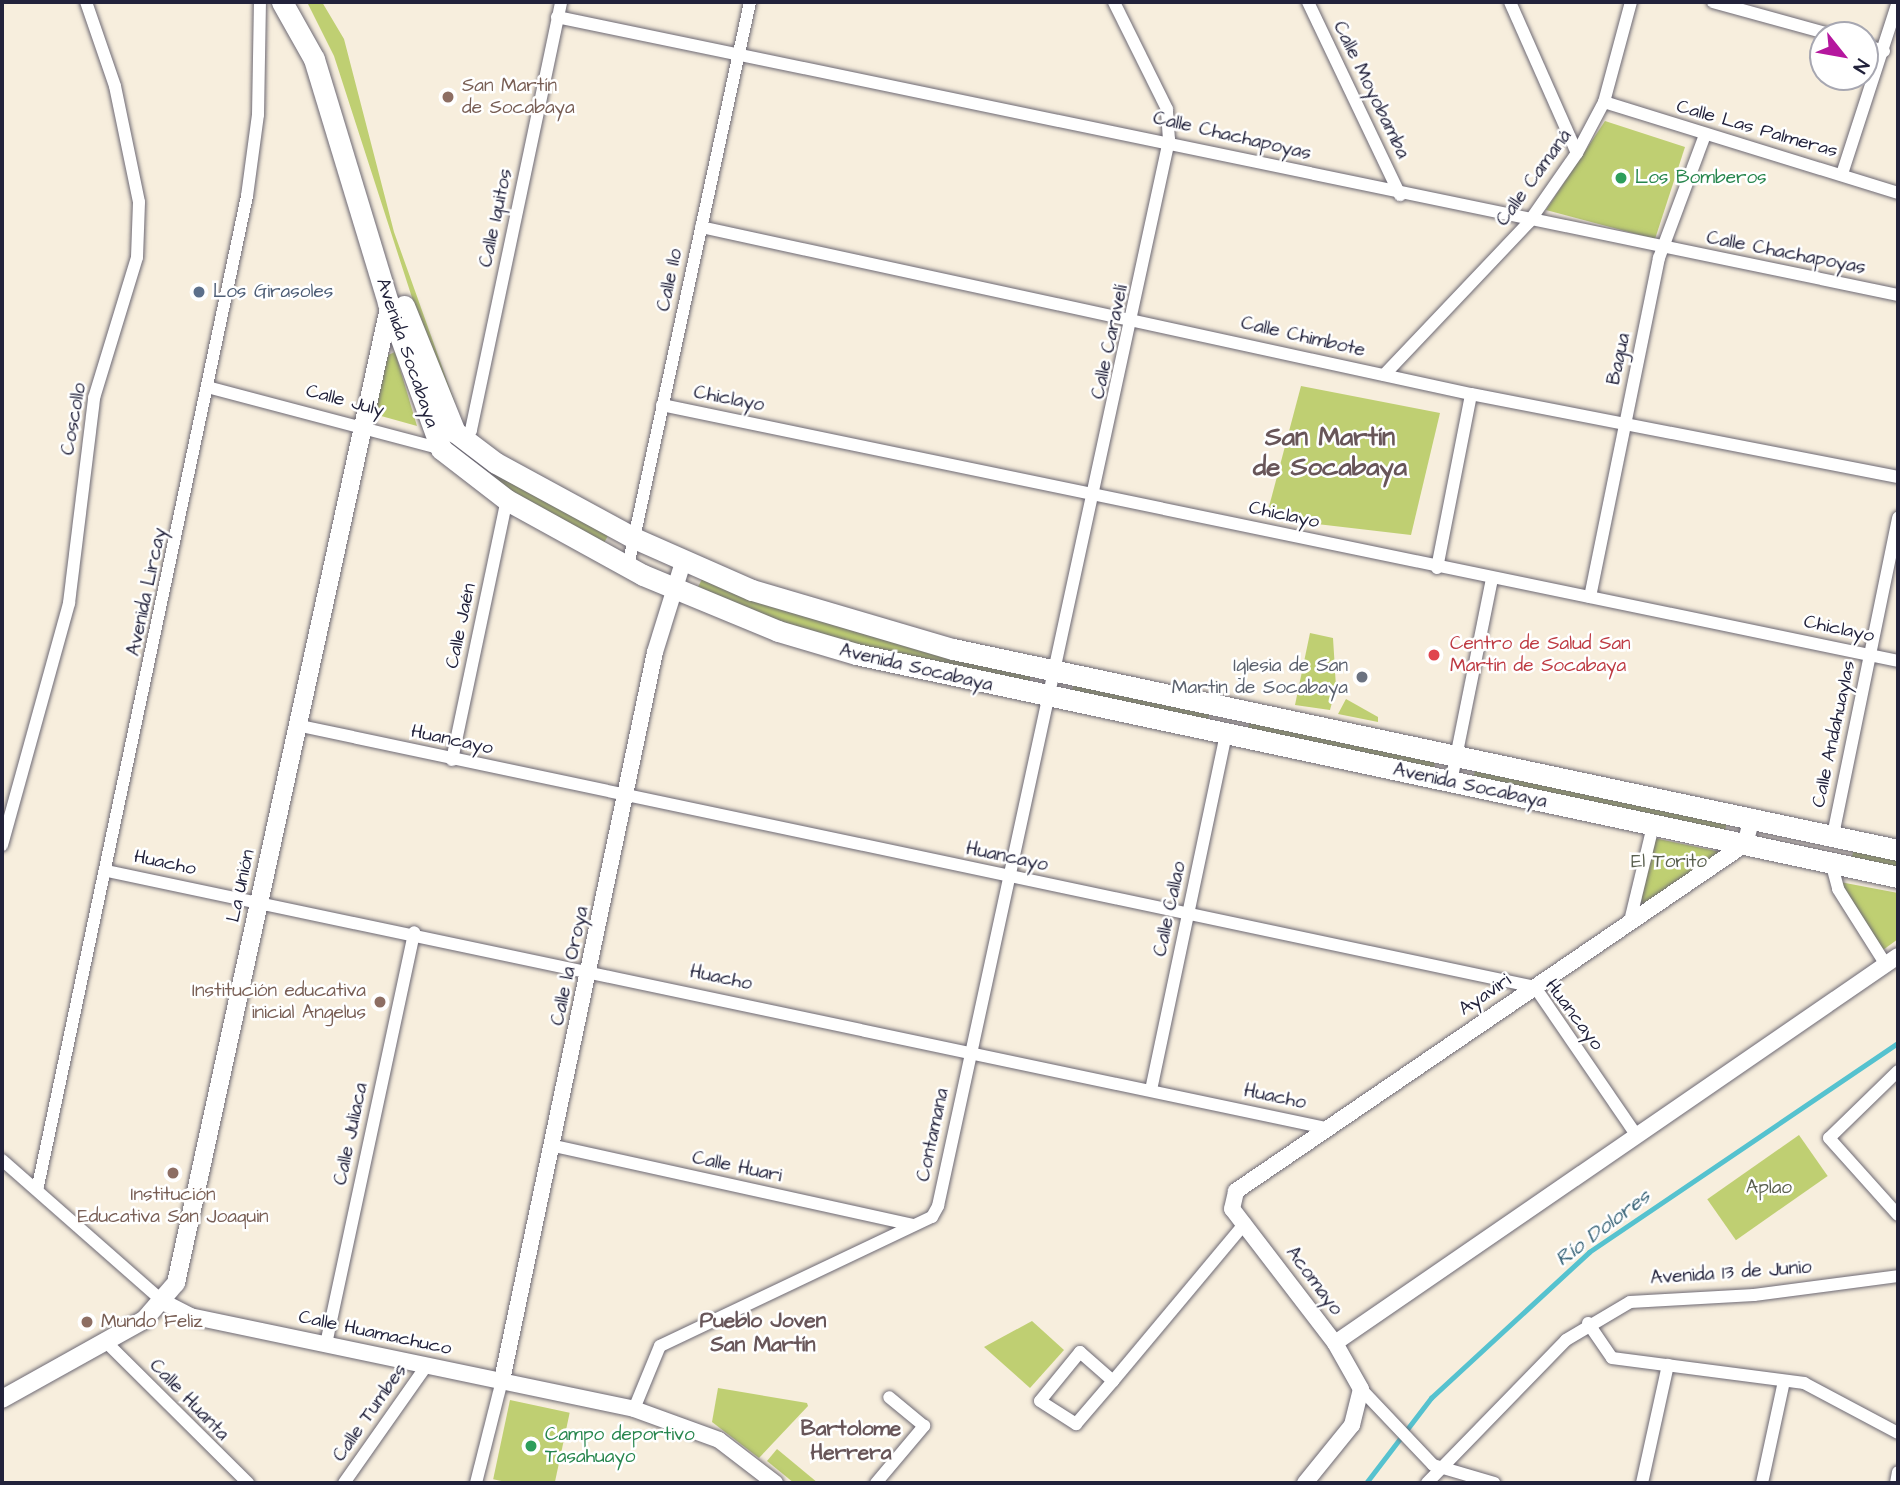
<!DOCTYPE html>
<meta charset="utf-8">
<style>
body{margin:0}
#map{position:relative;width:1900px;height:1485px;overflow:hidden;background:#f7eedd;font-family:"Architects Daughter",sans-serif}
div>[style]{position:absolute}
.green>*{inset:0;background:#bfcf72;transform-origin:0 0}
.stream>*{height:4.5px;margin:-2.25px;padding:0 2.25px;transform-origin:2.25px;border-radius:2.25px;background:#55c2cf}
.roads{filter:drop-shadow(0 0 2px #6d6974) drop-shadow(0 0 2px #6d6974)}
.minor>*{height:12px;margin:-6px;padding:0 6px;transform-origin:6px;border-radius:6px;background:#fff}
.tertiary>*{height:16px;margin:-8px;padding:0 8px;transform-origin:8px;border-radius:8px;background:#fff}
.secondary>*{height:18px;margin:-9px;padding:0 9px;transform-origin:9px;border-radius:9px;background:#fff}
.primary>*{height:21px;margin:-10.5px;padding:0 10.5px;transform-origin:10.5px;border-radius:10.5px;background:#fff}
.dots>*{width:19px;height:19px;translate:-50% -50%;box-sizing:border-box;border:4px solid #fff;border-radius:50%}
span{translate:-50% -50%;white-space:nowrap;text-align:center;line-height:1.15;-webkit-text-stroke:5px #fff;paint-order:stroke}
.education-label{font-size:19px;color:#785e54}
.left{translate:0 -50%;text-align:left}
.right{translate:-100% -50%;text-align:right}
.street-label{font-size:19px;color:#22223b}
.leisure-label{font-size:19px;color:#27864d}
.service-label{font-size:19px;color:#4e5e75}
.health-label{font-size:19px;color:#be3a42}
.worship-label{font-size:19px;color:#5b616d}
.park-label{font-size:19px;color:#595f4e}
.water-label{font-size:21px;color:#366276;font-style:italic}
.neighbourhood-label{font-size:21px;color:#685659;font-weight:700}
.district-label{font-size:26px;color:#685659;font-weight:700}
.frame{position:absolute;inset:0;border:4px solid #22223b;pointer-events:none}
.north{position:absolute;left:1809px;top:21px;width:70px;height:70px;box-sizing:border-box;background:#fff;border:2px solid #a7a7b1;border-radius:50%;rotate:121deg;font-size:19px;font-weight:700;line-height:28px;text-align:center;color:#22223b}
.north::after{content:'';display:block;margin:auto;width:24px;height:32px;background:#b5179e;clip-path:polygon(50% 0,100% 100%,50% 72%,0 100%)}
</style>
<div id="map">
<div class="green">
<i style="clip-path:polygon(307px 2px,322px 2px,344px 39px,394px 232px,455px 403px,447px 406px,334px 56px)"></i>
<i style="clip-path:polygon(1605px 121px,1685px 147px,1655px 239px,1546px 210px)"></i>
<i style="clip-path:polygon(395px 352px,417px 426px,374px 414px,388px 355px)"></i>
<i style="clip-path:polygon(1301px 386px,1440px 413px,1411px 535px,1266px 518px)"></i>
<i style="left:486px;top:465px;width:141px;height:11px;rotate:29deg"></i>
<i style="clip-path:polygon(702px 579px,879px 638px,1032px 673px,1028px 685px,846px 644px,696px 591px)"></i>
<i style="clip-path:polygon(1310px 633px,1333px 638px,1336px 687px,1330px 710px,1295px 705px)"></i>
<i style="clip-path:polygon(1074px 684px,1210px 711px,1207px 724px,1070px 695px)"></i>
<i style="clip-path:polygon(1346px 699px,1378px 717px,1378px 722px,1338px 714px)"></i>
<i style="left:1250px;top:720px;width:190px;height:13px;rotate:12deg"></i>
<i style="left:1476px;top:766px;width:257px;height:14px;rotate:12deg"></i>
<i style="clip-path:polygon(1654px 838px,1721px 852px,1636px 911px)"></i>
<i style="left:1854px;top:848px;width:45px;height:10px;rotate:13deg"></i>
<i style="clip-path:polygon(1840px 882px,1898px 893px,1898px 939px,1883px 950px)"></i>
<i style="left:1799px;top:1135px;width:50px;height:112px;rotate:55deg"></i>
<i style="clip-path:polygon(1032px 1321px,1064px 1350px,1030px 1388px,984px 1347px)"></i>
<i style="clip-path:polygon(718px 1388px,807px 1403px,808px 1406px,759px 1458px,712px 1422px)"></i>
<i style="left:510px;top:1400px;width:61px;height:81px;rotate:12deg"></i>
<i style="clip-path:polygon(777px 1449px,818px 1483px,794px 1483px,767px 1461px)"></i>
</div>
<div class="stream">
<i style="left:1366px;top:1483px;width:107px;rotate:-52.6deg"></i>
<i style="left:1431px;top:1398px;width:215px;rotate:-42.7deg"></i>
<i style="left:1589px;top:1252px;width:373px;rotate:-34.1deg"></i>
</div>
<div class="roads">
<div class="minor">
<i style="left:1308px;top:2px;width:214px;rotate:64.5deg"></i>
<i style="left:1510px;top:2px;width:165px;rotate:66.1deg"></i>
<i style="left:1713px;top:2px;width:124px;rotate:15.4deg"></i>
<i style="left:557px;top:17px;width:1370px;rotate:11.71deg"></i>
<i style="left:1865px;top:45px;width:20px;rotate:18deg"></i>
<i style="left:1604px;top:102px;width:308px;rotate:17.2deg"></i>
<i style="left:1842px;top:174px;width:181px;rotate:-72deg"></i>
<i style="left:701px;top:227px;width:788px;rotate:12.24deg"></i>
<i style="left:1471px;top:394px;width:435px;rotate:11deg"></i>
<i style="left:1384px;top:375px;width:211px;rotate:-46.5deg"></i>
<i style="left:1529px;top:222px;width:84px;rotate:-55.2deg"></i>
<i style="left:1577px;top:153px;width:58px;rotate:-62.1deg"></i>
<i style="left:1604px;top:102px;width:104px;rotate:-74.9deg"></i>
<i style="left:211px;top:388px;width:239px;rotate:14.8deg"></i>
<i style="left:662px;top:405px;width:1262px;rotate:11.7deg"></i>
<i style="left:463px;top:443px;width:15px;rotate:-58deg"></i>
<i style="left:471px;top:430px;width:437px;rotate:-78.1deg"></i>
<i style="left:628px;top:566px;width:577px;rotate:-77.79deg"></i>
<i style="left:1437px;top:568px;width:177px;rotate:-78.9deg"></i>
<i style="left:1590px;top:597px;width:346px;rotate:-78.5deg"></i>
<i style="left:1659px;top:258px;width:131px;rotate:-69.5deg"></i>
<i style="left:296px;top:725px;width:1266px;rotate:11.94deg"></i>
<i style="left:1535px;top:987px;width:181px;rotate:55.6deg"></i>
<i style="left:452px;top:760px;width:266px;rotate:-78.1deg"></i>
<i style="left:1451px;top:782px;width:207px;rotate:-78.6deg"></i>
<i style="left:1833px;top:835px;width:324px;rotate:-78.4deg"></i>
<i style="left:2px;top:845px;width:251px;rotate:-74.5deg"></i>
<i style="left:69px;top:603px;width:207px;rotate:-83deg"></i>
<i style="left:94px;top:398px;width:147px;rotate:-73deg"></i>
<i style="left:137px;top:257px;width:55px;rotate:-87.9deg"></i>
<i style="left:139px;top:202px;width:118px;rotate:-101.7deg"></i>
<i style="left:115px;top:86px;width:89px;rotate:-109deg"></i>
<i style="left:1831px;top:862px;width:28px;rotate:75deg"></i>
<i style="left:1838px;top:889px;width:90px;rotate:57.7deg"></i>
<i style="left:107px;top:871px;width:1245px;rotate:11.91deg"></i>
<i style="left:1630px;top:921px;width:98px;rotate:-76.4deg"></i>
<i style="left:1898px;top:1071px;width:96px;rotate:135.8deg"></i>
<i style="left:1829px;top:1138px;width:103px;rotate:48.1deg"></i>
<i style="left:1151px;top:1090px;width:363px;rotate:-78.1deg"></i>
<i style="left:554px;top:1146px;width:367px;rotate:12.4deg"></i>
<i style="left:2px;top:1160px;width:217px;rotate:41.3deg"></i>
<i style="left:38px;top:1186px;width:1012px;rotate:-78.08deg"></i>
<i style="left:247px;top:196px;width:82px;rotate:-82.3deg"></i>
<i style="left:258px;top:115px;width:113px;rotate:-89deg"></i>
<i style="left:1588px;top:1323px;width:42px;rotate:55.6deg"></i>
<i style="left:1612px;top:1358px;width:194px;rotate:7.4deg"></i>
<i style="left:1804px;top:1383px;width:106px;rotate:28deg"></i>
<i style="left:105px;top:1341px;width:202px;rotate:44.8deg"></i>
<i style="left:326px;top:1344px;width:421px;rotate:-77.9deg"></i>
<i style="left:1113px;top:1381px;width:44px;rotate:-138.7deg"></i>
<i style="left:1080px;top:1352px;width:63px;rotate:129.2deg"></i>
<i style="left:1040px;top:1401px;width:43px;rotate:32.6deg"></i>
<i style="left:1076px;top:1424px;width:57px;rotate:-49.3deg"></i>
<i style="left:1113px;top:1381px;width:206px;rotate:-50.1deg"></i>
<i style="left:1361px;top:1389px;width:105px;rotate:46.5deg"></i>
<i style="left:1433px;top:1465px;width:64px;rotate:16.4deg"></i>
<i style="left:634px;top:1409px;width:68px;rotate:-67.6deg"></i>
<i style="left:660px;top:1346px;width:301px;rotate:-25.4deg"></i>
<i style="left:932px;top:1217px;width:13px;rotate:-61deg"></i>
<i style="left:938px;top:1206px;width:1091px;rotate:-77.77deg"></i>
<i style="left:1169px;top:140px;width:31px;rotate:-94deg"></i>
<i style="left:1167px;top:109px;width:119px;rotate:-116.4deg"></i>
<i style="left:344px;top:1483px;width:144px;rotate:-54.9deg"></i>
<i style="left:476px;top:1483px;width:106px;rotate:-75.8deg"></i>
<i style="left:876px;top:1483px;width:75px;rotate:-49.9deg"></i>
<i style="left:924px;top:1426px;width:45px;rotate:-140.4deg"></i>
<i style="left:1427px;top:1483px;width:199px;rotate:-45.8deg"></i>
<i style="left:1566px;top:1340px;width:74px;rotate:-30.7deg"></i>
<i style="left:1630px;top:1302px;width:124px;rotate:-3.2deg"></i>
<i style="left:1754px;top:1295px;width:145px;rotate:-7.5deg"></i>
<i style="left:1642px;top:1483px;width:121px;rotate:-77.6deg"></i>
<i style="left:1762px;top:1483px;width:104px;rotate:-77.8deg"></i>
<i style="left:1896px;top:1483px;width:11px;rotate:-80deg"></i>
</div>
<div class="tertiary">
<i style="left:165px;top:1303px;width:28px;rotate:27deg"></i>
<i style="left:190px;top:1316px;width:454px;rotate:11.8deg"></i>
<i style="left:634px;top:1409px;width:90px;rotate:20deg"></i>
<i style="left:719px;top:1440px;width:71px;rotate:37.5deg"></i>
<i style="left:1335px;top:1343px;width:683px;rotate:-34.5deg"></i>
<i style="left:502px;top:1380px;width:744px;rotate:-78.13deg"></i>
<i style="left:655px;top:652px;width:94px;rotate:-72.7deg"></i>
<i style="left:1305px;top:1483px;width:75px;rotate:-51deg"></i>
<i style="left:1352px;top:1425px;width:37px;rotate:-76deg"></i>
<i style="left:1361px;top:1389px;width:53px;rotate:-119.5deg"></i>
<i style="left:1335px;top:1343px;width:169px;rotate:-127.5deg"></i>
<i style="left:1232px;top:1209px;width:18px;rotate:-77deg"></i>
<i style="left:1236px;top:1191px;width:616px;rotate:-34.28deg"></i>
<i style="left:1745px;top:844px;width:28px;rotate:-75deg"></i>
</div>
<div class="secondary">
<i style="left:2px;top:1399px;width:162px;rotate:-29.1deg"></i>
<i style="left:144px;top:1320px;width:49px;rotate:-49.1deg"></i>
<i style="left:176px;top:1283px;width:1003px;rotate:-77.68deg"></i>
</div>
<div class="primary">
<i style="left:282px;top:2px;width:65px;rotate:60.7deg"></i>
<i style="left:314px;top:59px;width:255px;rotate:73.1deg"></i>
<i style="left:388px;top:303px;width:155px;rotate:70deg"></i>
<i style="left:441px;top:449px;width:83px;rotate:37.7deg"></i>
<i style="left:507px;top:500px;width:155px;rotate:28.9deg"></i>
<i style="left:643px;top:575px;width:146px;rotate:22.5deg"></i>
<i style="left:778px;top:631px;width:81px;rotate:16.4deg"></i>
<i style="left:856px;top:654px;width:1066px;rotate:12.08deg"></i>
<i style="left:404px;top:306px;width:136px;rotate:68deg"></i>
<i style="left:455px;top:432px;width:51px;rotate:37.1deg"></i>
<i style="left:496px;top:463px;width:157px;rotate:28.5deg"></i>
<i style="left:634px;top:538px;width:129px;rotate:23.8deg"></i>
<i style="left:752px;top:590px;width:209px;rotate:16.4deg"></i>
<i style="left:953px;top:649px;width:966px;rotate:12.01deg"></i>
</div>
</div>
<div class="dots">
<i style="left:448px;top:97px;background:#8d6e63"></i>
<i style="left:1621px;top:178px;background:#2e9e5b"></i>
<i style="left:199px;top:292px;background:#5c6f8a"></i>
<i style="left:1434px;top:655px;background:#e0444e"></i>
<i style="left:1362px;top:677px;background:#6b7280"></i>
<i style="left:380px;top:1002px;background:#8d6e63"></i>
<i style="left:173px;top:1173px;background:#8d6e63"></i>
<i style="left:87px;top:1322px;background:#8d6e63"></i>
<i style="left:531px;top:1446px;background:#2e9e5b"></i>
</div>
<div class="education-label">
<span class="left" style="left:462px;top:97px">San Martín<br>de Socabaya</span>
<span class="right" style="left:366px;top:1002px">Institución educativa<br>inicial Angelus</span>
<span style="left:173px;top:1206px">Institución<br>Educativa San Joaquin</span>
<span class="left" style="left:101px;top:1322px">Mundo Feliz</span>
</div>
<div class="street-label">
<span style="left:1371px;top:90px;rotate:64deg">Calle Moyobamba</span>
<span style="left:1757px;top:129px;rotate:16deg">Calle Las Palmeras</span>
<span style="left:1232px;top:136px;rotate:13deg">Calle Chachapoyas</span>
<span style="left:1534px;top:178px;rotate:-54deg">Calle Camaná</span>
<span style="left:496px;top:218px;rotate:-78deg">Calle Iquitos</span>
<span style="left:1786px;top:253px;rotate:11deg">Calle Chachapoyas</span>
<span style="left:670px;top:280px;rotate:-78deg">Calle Ilo</span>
<span style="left:1303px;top:337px;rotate:13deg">Calle Chimbote</span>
<span style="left:1110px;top:342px;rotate:-78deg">Calle Caravelí</span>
<span style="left:407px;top:353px;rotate:71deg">Avenida Socabaya</span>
<span style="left:1619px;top:359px;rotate:-78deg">Bagua</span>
<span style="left:729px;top:399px;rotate:11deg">Chiclayo</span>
<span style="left:345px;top:401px;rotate:15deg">Calle July</span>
<span style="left:74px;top:419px;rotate:-80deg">Coscollo</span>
<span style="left:1284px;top:515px;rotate:12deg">Chiclayo</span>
<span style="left:147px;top:592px;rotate:-78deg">Avenida Lircay</span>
<span style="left:461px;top:626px;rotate:-78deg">Calle Jaén</span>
<span style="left:1839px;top:629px;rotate:12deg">Chiclayo</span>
<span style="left:916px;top:668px;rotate:13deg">Avenida Socabaya</span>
<span style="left:1834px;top:734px;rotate:-78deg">Calle Andahuaylas</span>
<span style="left:452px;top:740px;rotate:12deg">Huancayo</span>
<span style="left:1470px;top:786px;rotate:12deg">Avenida Socabaya</span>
<span style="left:1007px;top:857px;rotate:12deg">Huancayo</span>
<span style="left:165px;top:863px;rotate:12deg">Huacho</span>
<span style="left:241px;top:886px;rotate:-78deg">La Unión</span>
<span style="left:1170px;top:909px;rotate:-78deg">Calle Callao</span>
<span style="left:570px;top:966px;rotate:-78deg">Calle la Oroya</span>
<span style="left:721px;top:978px;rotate:12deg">Huacho</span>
<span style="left:1485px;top:995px;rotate:-34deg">Ayaviri</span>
<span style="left:1574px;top:1015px;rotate:53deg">Huancayo</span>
<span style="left:1275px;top:1097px;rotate:12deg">Huacho</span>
<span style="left:351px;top:1134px;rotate:-78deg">Calle Juliaca</span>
<span style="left:933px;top:1135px;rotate:-78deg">Contamana</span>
<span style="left:737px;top:1167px;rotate:12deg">Calle Huari</span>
<span style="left:1731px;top:1273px;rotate:-4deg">Avenida 13 de Junio</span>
<span style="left:1314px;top:1281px;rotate:53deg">Acomayo</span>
<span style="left:375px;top:1333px;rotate:12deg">Calle Huamachuco</span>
<span style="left:189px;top:1400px;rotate:46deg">Calle Huanta</span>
<span style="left:370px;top:1413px;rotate:-55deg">Calle Tumbes</span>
</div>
<div class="leisure-label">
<span class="left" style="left:1635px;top:178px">Los Bomberos</span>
<span class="left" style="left:545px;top:1446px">Campo deportivo<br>Tasahuayo</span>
</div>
<div class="service-label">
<span class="left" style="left:213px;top:292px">Los Girasoles</span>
</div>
<div class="health-label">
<span class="left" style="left:1450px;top:655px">Centro de Salud San<br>Martín de Socabaya</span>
</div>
<div class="worship-label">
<span class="right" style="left:1348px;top:677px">Iglesia de San<br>Martin de Socabaya</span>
</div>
<div class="park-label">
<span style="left:1669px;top:862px">El Torito</span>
<span style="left:1769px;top:1188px">Aplao</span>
</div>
<div class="water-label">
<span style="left:1603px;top:1228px;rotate:-37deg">Río Dolores</span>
</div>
<div class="neighbourhood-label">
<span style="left:763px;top:1333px">Pueblo Joven<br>San Martín</span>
<span style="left:851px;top:1441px">Bartolome<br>Herrera</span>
</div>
<div class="district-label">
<span style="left:1330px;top:453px">San Martín<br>de Socabaya</span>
</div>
<div class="frame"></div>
<div class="north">N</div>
</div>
